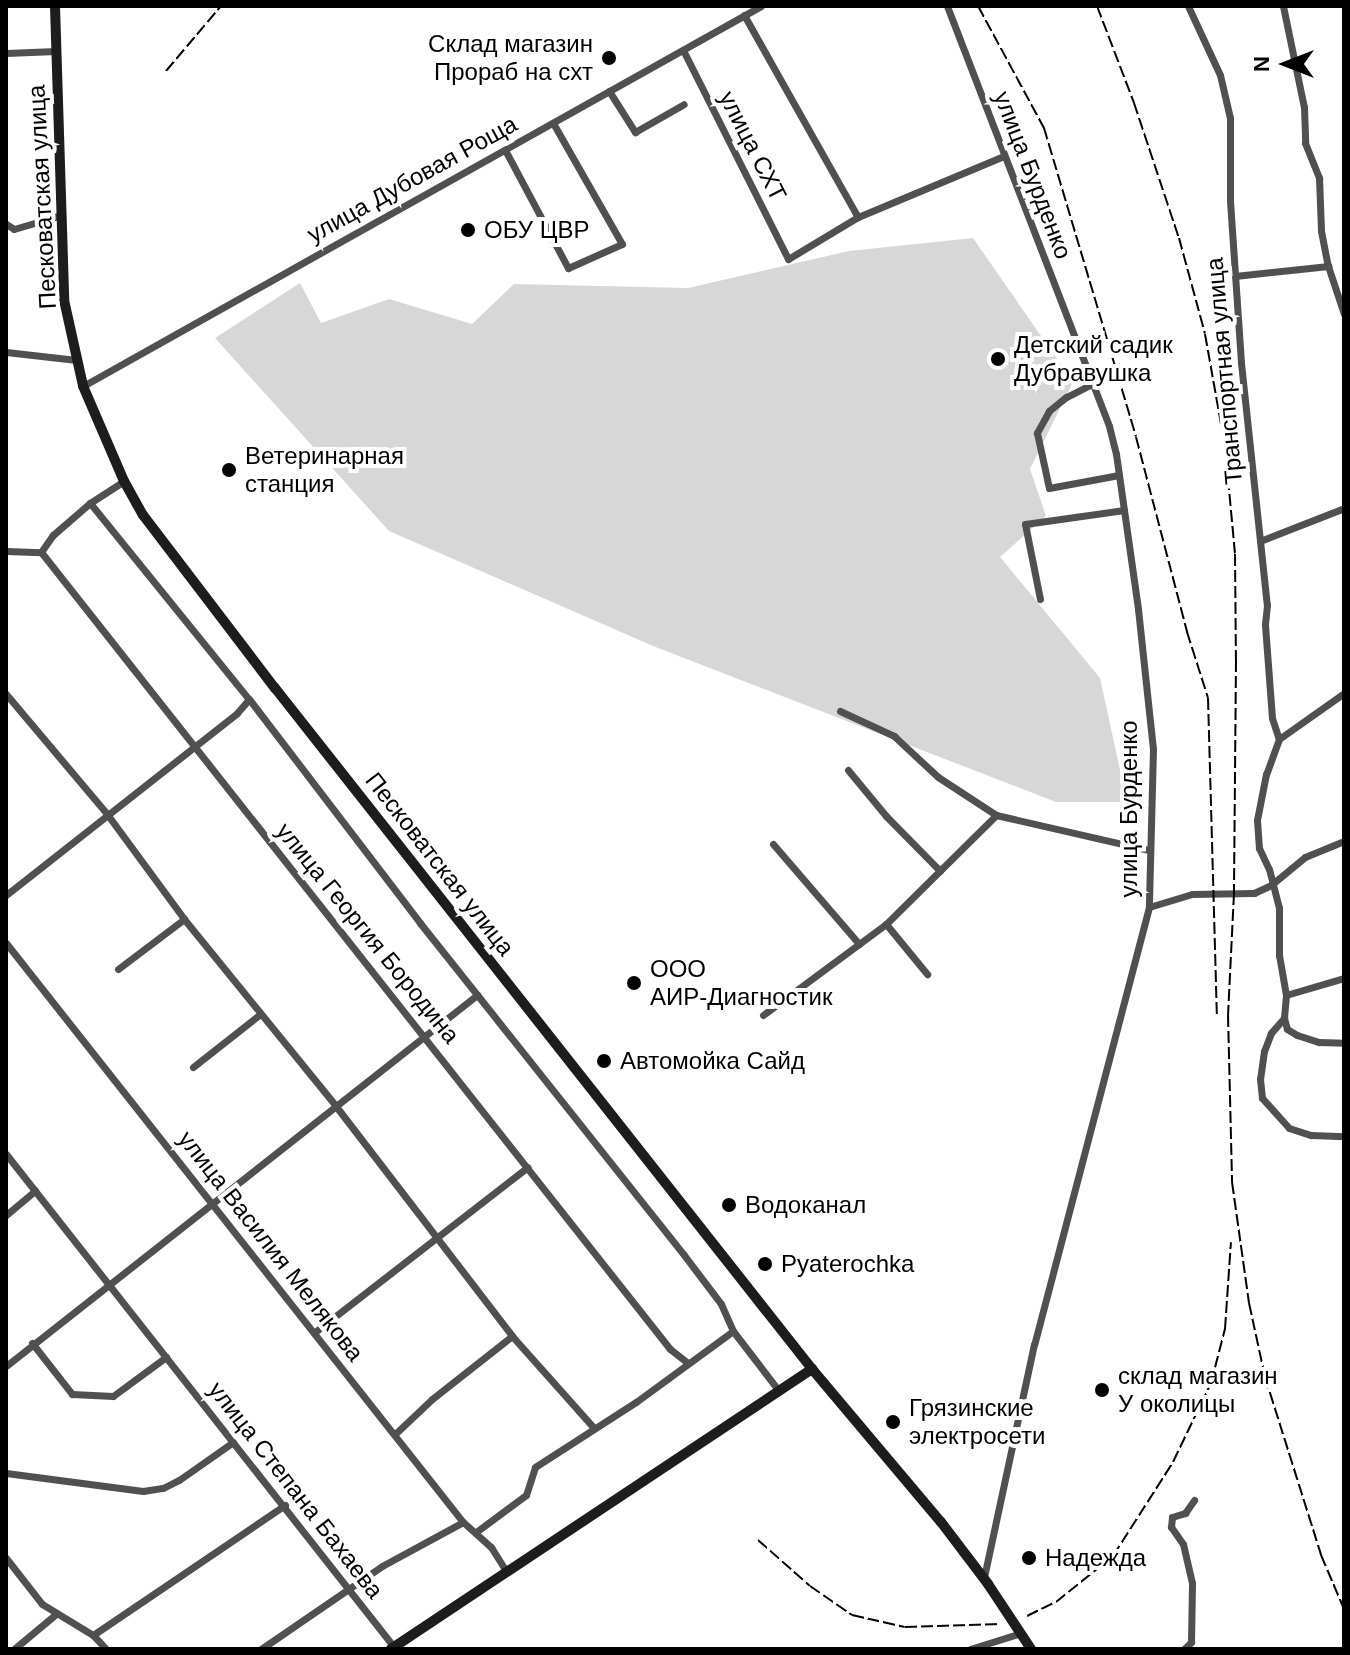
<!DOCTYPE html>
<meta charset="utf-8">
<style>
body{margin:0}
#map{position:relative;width:1350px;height:1655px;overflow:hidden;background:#fff;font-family:Helvetica,sans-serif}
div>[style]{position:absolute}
.green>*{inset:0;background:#d7d7d7}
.minor>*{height:7px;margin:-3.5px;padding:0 3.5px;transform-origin:3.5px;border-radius:3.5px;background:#505050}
.secondary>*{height:10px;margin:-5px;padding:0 5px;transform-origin:5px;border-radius:5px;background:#1d1d1d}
.rail>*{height:2px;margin-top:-1px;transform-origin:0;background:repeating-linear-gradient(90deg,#000 0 12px,transparent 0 16px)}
.dots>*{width:22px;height:22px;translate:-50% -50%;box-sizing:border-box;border:4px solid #fff;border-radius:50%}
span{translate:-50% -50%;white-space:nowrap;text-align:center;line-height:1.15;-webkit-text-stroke:8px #fff;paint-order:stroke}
.poi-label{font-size:24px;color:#000}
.right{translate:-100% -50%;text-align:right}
.left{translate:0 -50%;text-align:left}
.street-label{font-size:24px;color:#000}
.frame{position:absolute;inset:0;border:8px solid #000;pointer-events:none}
.north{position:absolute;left:1246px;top:24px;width:80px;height:80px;-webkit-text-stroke:6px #fff;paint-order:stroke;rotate:270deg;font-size:22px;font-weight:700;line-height:32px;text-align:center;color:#000}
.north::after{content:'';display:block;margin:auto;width:28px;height:36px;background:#000;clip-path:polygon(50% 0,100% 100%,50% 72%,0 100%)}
</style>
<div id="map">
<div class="green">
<i style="clip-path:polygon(973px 238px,1073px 382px,1030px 469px,1046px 516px,1000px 557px,1100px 678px,1127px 802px,1056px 802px,653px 646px,389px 531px,215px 338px,300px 283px,321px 323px,389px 299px,472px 324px,514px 284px,688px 288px,849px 251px)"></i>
</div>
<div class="minor">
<i style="left:947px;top:6px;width:450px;rotate:68.9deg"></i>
<i style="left:1109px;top:426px;width:29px;rotate:76deg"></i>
<i style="left:1116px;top:454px;width:157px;rotate:81.9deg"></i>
<i style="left:1138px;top:609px;width:141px;rotate:83.9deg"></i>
<i style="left:1153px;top:749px;width:158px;rotate:91.5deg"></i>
<i style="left:1149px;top:907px;width:452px;rotate:104.7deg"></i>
<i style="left:1034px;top:1344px;width:238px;rotate:102.1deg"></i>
<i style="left:1188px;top:6px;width:76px;rotate:65.1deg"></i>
<i style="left:1220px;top:75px;width:44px;rotate:76.9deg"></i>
<i style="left:1230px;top:118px;width:83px;rotate:90deg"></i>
<i style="left:1230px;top:201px;width:162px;rotate:86.1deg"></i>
<i style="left:1241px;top:363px;width:243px;rotate:83.9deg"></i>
<i style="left:1267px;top:605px;width:20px;rotate:96deg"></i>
<i style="left:1265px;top:625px;width:93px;rotate:85.7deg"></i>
<i style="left:1272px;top:718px;width:22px;rotate:72deg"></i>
<i style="left:1283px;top:6px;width:103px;rotate:78.3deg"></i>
<i style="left:1304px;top:107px;width:36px;rotate:88deg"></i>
<i style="left:1305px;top:143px;width:38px;rotate:68deg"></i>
<i style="left:1319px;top:178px;width:53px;rotate:87.8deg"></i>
<i style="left:1321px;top:231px;width:36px;rotate:79deg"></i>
<i style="left:1328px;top:266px;width:51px;rotate:71.6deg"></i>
<i style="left:744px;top:15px;width:232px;rotate:60.6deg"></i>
<i style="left:683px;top:50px;width:234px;rotate:63.3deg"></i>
<i style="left:788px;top:259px;width:82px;rotate:-31deg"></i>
<i style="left:858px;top:217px;width:158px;rotate:-22.7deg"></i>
<i style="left:6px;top:53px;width:50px;rotate:-2.3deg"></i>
<i style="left:609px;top:91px;width:49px;rotate:57.6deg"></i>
<i style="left:635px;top:132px;width:56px;rotate:-29.7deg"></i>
<i style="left:505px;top:150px;width:134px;rotate:61.9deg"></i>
<i style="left:568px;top:268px;width:59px;rotate:-24deg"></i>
<i style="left:622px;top:244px;width:139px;rotate:-119.7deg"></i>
<i style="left:6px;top:224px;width:9px;rotate:32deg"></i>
<i style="left:14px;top:229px;width:50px;rotate:-16.3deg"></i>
<i style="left:1235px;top:276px;width:94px;rotate:-6.1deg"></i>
<i style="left:6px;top:352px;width:71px;rotate:6.4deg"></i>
<i style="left:1092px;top:384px;width:29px;rotate:153deg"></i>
<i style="left:1066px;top:397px;width:22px;rotate:141deg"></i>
<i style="left:1049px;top:411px;width:25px;rotate:119deg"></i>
<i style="left:1037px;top:433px;width:56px;rotate:77.7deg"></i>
<i style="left:1049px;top:488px;width:71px;rotate:-10.5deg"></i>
<i style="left:83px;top:386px;width:777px;rotate:-29.27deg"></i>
<i style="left:90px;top:503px;width:252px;rotate:51deg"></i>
<i style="left:249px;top:699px;width:282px;rotate:52.6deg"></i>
<i style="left:420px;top:923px;width:424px;rotate:51.5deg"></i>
<i style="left:684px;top:1255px;width:61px;rotate:52.9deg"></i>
<i style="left:721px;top:1304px;width:30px;rotate:66deg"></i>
<i style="left:733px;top:1331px;width:76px;rotate:52.5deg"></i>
<i style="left:1260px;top:541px;width:90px;rotate:-21.4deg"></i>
<i style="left:6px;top:551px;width:35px;rotate:2deg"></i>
<i style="left:41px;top:552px;width:1015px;rotate:51.72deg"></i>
<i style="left:670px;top:1349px;width:23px;rotate:38deg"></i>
<i style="left:41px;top:552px;width:21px;rotate:-55deg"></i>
<i style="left:53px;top:535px;width:49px;rotate:-40.9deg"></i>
<i style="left:90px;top:503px;width:40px;rotate:-32.9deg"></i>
<i style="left:1040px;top:599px;width:76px;rotate:-101.3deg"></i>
<i style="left:1025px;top:524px;width:100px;rotate:-8deg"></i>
<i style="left:6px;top:694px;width:157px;rotate:49.9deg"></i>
<i style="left:107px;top:814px;width:130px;rotate:53.7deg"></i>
<i style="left:184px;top:919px;width:240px;rotate:50.9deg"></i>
<i style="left:335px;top:1105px;width:291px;rotate:52.5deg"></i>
<i style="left:512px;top:1336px;width:122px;rotate:48.3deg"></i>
<i style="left:840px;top:711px;width:60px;rotate:24.8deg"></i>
<i style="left:894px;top:736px;width:60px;rotate:43deg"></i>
<i style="left:938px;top:777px;width:69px;rotate:33.2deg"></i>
<i style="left:996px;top:815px;width:157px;rotate:12.9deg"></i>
<i style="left:1279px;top:739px;width:37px;rotate:110deg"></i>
<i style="left:1266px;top:774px;width:47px;rotate:101.1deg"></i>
<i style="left:1257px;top:820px;width:28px;rotate:86deg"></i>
<i style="left:1259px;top:848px;width:23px;rotate:65deg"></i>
<i style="left:1269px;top:869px;width:40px;rotate:75.6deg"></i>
<i style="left:1279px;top:908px;width:47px;rotate:90deg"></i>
<i style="left:1279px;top:955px;width:41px;rotate:80.1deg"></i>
<i style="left:1286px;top:995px;width:23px;rotate:95deg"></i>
<i style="left:1284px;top:1018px;width:11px;rotate:75deg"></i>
<i style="left:1287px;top:1029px;width:12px;rotate:31deg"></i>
<i style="left:1297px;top:1035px;width:23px;rotate:18deg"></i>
<i style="left:1319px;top:1042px;width:25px;rotate:2deg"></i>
<i style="left:1279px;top:739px;width:80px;rotate:-35.3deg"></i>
<i style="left:848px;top:770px;width:60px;rotate:50.4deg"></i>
<i style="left:886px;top:816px;width:77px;rotate:45.5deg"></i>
<i style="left:773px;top:844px;width:132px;rotate:49.3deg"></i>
<i style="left:6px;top:895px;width:294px;rotate:-38.2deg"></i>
<i style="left:237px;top:713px;width:18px;rotate:-49deg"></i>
<i style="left:1149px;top:907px;width:45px;rotate:-16.8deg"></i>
<i style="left:1192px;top:894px;width:62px;rotate:-0.9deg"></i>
<i style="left:1254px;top:893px;width:19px;rotate:-25deg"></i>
<i style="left:1271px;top:885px;width:44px;rotate:-39.5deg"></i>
<i style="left:1305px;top:857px;width:42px;rotate:-22.3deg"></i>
<i style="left:886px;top:924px;width:65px;rotate:50.6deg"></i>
<i style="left:6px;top:943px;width:738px;rotate:51.72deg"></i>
<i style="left:463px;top:1522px;width:38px;rotate:42deg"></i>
<i style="left:491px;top:1547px;width:28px;rotate:58deg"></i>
<i style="left:118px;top:969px;width:83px;rotate:-37.1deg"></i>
<i style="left:1286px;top:995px;width:60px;rotate:-16.3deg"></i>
<i style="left:763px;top:1015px;width:153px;rotate:-36.5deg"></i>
<i style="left:886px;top:924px;width:155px;rotate:-44.7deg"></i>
<i style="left:1284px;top:1018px;width:20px;rotate:131deg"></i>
<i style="left:1271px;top:1033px;width:19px;rotate:111deg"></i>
<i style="left:1264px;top:1051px;width:28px;rotate:98deg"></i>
<i style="left:1260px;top:1079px;width:19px;rotate:84deg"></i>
<i style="left:1262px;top:1098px;width:40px;rotate:48deg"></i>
<i style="left:1289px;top:1128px;width:23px;rotate:18deg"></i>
<i style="left:1311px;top:1135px;width:33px;rotate:2deg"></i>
<i style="left:193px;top:1067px;width:84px;rotate:-38.2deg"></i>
<i style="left:6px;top:1154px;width:627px;rotate:51.8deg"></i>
<i style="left:6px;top:1215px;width:38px;rotate:-40deg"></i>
<i style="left:315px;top:1332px;width:269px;rotate:-37.8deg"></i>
<i style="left:32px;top:1343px;width:65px;rotate:51.9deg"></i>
<i style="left:72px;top:1394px;width:41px;rotate:2.8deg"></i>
<i style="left:113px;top:1396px;width:66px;rotate:-36.3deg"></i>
<i style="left:6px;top:1366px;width:600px;rotate:-38.23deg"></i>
<i style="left:395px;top:1434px;width:51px;rotate:-43.4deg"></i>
<i style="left:432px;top:1399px;width:102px;rotate:-38.2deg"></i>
<i style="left:6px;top:1473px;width:138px;rotate:7.5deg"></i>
<i style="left:143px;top:1491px;width:20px;rotate:-9deg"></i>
<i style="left:163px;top:1488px;width:18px;rotate:-27deg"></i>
<i style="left:179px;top:1480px;width:66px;rotate:-35.1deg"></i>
<i style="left:476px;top:1532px;width:62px;rotate:-36.5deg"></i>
<i style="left:526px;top:1495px;width:29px;rotate:-72deg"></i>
<i style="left:535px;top:1467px;width:120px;rotate:-32.8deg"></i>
<i style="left:636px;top:1402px;width:120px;rotate:-36.2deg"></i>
<i style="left:6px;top:1558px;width:58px;rotate:52deg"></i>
<i style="left:42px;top:1604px;width:60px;rotate:31.3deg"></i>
<i style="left:93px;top:1635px;width:19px;rotate:47deg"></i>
<i style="left:93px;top:1635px;width:232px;rotate:-34.1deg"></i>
<i style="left:14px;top:1649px;width:55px;rotate:-39.8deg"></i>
<i style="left:261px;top:1649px;width:147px;rotate:-34.4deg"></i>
<i style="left:382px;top:1566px;width:92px;rotate:-28.5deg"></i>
<i style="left:970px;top:1649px;width:53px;rotate:-17.4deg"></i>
<i style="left:1184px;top:1649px;width:10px;rotate:-45deg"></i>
<i style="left:1191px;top:1642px;width:59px;rotate:-89deg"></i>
<i style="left:1192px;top:1583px;width:40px;rotate:-103deg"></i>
<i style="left:1183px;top:1544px;width:21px;rotate:-125deg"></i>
<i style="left:1171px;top:1527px;width:10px;rotate:-84deg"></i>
<i style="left:1172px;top:1517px;width:14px;rotate:-17deg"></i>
<i style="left:1185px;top:1513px;width:16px;rotate:-55deg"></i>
</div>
<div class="secondary">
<i style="left:55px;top:6px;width:294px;rotate:88.2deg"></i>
<i style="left:64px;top:300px;width:88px;rotate:77.5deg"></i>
<i style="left:83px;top:386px;width:103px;rotate:66.7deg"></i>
<i style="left:124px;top:481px;width:39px;rotate:61deg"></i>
<i style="left:143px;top:515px;width:218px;rotate:52.7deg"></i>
<i style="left:275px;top:688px;width:867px;rotate:51.74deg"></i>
<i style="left:812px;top:1369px;width:200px;rotate:49.9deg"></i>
<i style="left:941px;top:1522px;width:78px;rotate:52.8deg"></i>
<i style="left:988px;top:1584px;width:78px;rotate:56.5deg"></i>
<i style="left:391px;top:1649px;width:506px;rotate:-33.63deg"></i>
</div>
<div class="rail">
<i style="left:978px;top:6px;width:139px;rotate:61.6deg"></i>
<i style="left:1044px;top:128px;width:322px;rotate:73.4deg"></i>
<i style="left:1136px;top:437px;width:202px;rotate:75.3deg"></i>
<i style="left:1187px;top:632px;width:69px;rotate:72.3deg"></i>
<i style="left:1208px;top:698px;width:317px;rotate:88.4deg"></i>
<i style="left:1097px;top:6px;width:104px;rotate:69.1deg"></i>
<i style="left:1134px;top:103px;width:142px;rotate:71.6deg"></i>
<i style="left:1179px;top:238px;width:99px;rotate:74.8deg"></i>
<i style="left:1205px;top:334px;width:114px;rotate:79.9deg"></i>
<i style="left:1225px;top:446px;width:108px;rotate:84.7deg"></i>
<i style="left:1235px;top:554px;width:106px;rotate:89.5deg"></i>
<i style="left:1236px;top:660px;width:233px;rotate:90.5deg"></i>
<i style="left:1234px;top:893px;width:122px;rotate:92.8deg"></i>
<i style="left:1228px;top:1015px;width:167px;rotate:88.6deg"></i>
<i style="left:1232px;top:1182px;width:122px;rotate:82deg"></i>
<i style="left:1249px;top:1303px;width:76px;rotate:77.8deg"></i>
<i style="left:1265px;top:1377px;width:187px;rotate:72.5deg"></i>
<i style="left:1321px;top:1555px;width:59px;rotate:66.9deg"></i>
<i style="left:166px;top:71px;width:85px;rotate:-49.8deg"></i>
<i style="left:758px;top:1540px;width:69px;rotate:41.5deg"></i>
<i style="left:810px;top:1586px;width:51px;rotate:34.6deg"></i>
<i style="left:852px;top:1615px;width:54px;rotate:12.8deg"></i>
<i style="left:905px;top:1627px;width:96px;rotate:-1.8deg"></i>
<i style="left:1027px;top:1616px;width:32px;rotate:-26deg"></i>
<i style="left:1056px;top:1602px;width:73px;rotate:-38.9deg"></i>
<i style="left:1113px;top:1556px;width:112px;rotate:-57.4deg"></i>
<i style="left:1173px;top:1462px;width:88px;rotate:-64.3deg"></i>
<i style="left:1211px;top:1383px;width:56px;rotate:-75.5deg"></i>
<i style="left:1225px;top:1329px;width:87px;rotate:-86.1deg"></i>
</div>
<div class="dots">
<i style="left:609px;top:58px;background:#000"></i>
<i style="left:468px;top:230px;background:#000"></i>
<i style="left:998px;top:359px;background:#000"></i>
<i style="left:229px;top:470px;background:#000"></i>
<i style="left:634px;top:983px;background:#000"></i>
<i style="left:604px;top:1061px;background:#000"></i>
<i style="left:729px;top:1205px;background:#000"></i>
<i style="left:765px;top:1264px;background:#000"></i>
<i style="left:1102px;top:1390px;background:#000"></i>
<i style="left:893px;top:1422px;background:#000"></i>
<i style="left:1029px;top:1558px;background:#000"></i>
</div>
<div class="poi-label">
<span class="right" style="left:593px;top:58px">Склад магазин<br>Прораб на схт</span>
<span class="left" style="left:484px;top:230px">ОБУ ЦВР</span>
<span class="left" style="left:1014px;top:359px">Детский садик<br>Дубравушка</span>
<span class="left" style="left:245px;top:470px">Ветеринарная<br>станция</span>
<span class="left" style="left:650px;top:983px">ООО<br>АИР-Диагностик</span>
<span class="left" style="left:620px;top:1061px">Автомойка Сайд</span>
<span class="left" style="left:745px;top:1205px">Водоканал</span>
<span class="left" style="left:781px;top:1264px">Pyaterochka</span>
<span class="left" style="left:1118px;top:1390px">склад магазин<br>У околицы</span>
<span class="left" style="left:909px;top:1422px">Грязинские<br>электросети</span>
<span class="left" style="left:1045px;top:1558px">Надежда</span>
</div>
<div class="street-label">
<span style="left:753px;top:146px;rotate:63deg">улица СХТ</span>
<span style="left:1033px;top:175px;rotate:69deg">улица Бурденко</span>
<span style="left:412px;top:179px;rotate:-29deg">улица Дубовая Роща</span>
<span style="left:42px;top:197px;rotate:-93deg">Песковатская улица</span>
<span style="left:1224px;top:371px;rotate:-95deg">Транспортная улица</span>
<span style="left:1129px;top:809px;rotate:-90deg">улица Бурденко</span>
<span style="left:440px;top:864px;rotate:52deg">Песковатская улица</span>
<span style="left:368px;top:933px;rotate:51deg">улица Георгия Бородина</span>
<span style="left:271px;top:1246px;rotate:52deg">улица Василия Мелякова</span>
<span style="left:296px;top:1490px;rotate:52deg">улица Степана Бахаева</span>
</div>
<div class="frame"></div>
<div class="north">N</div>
</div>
